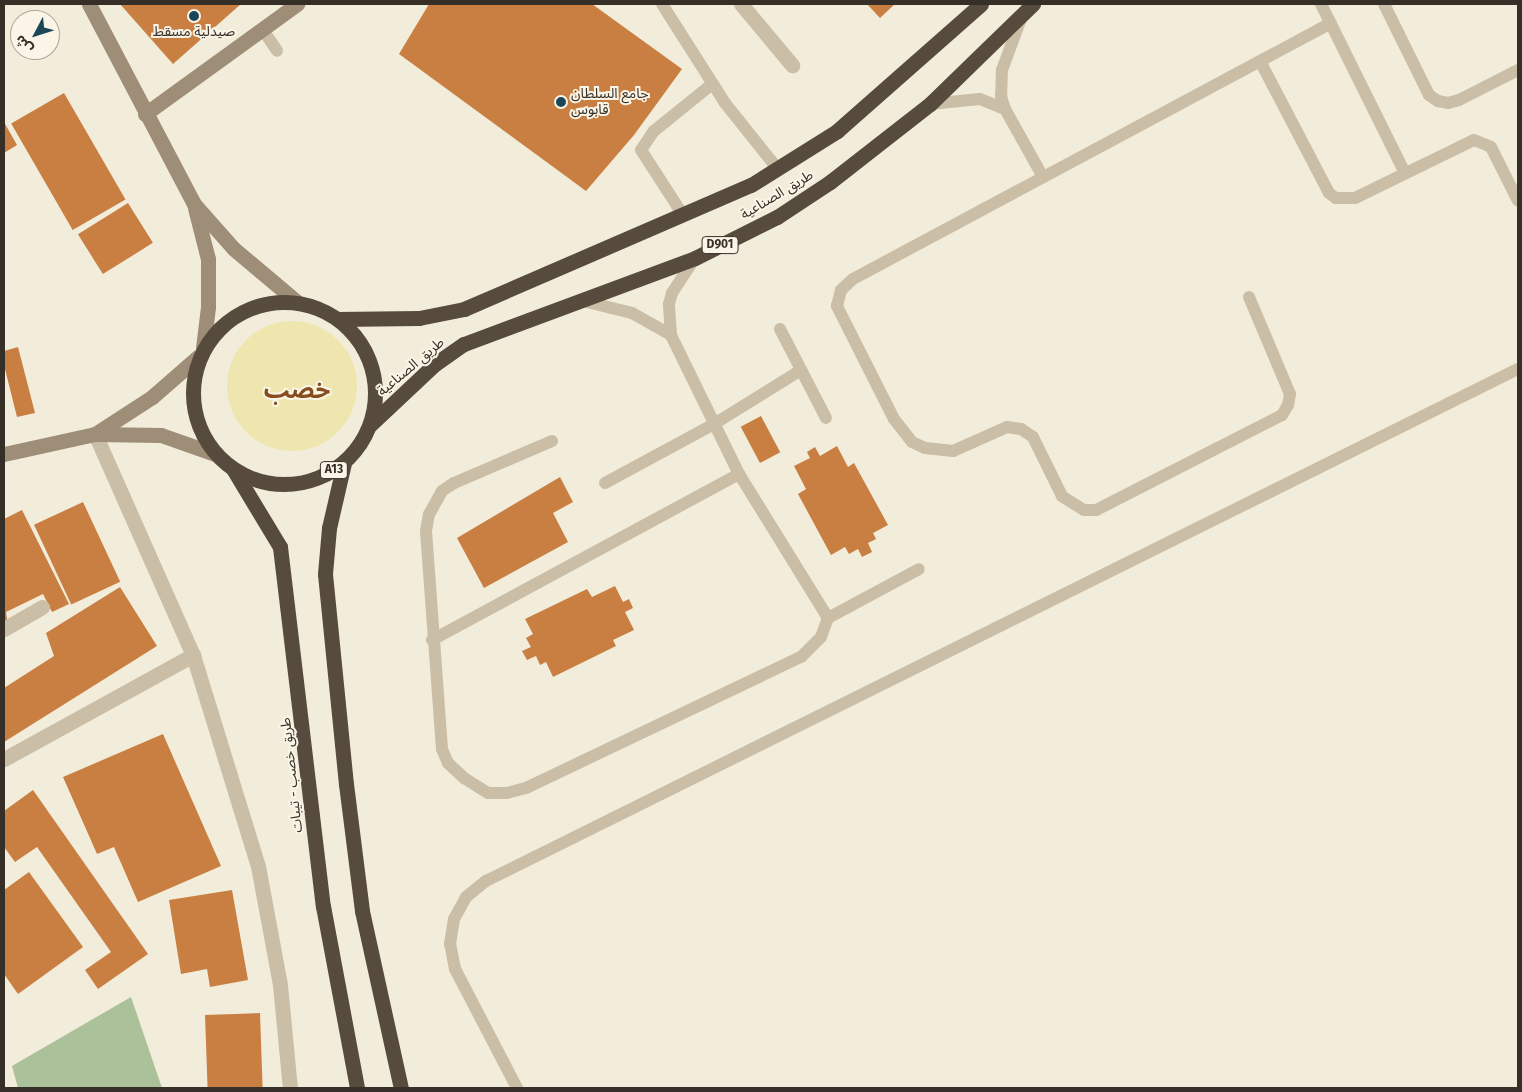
<!DOCTYPE html>
<meta charset="utf-8">
<style>
body{margin:0}
#map{position:relative;width:1522px;height:1092px;overflow:hidden;background:#f2ecda;font-family:"Fira Sans","Noto Sans Arabic",sans-serif}
div>[style]{position:absolute}
.green>*{inset:0;background:#abc19a}
.sand>*{inset:0;background:#efe6af}
.round{border-radius:50%}
.building>*{inset:0;background:#c97f41;transform-origin:0 0}
.lane>*{height:12px;margin:-6px;padding:0 6px;transform-origin:6px;border-radius:6px;background:#cabea6}
.street>*{height:15px;margin:-7.5px;padding:0 7.5px;transform-origin:7.5px;border-radius:7.5px;background:#cabea6}
.secondary>*{height:15px;margin:-7.5px;padding:0 7.5px;transform-origin:7.5px;border-radius:7.5px;background:#9e8d77}
.highway>*{height:15px;margin:-7.5px;padding:0 7.5px;transform-origin:7.5px;border-radius:7.5px;background:#574b3e}
.highway>.ring{margin:-7.5px;padding:0;box-sizing:content-box;background:none;border:15px solid #574b3e;border-radius:50%}
.dots>*{width:14px;height:14px;translate:-50% -50%;box-sizing:border-box;border:2px solid #faf5e6;border-radius:50%}
span{translate:-50% -50%;white-space:nowrap;text-align:center;line-height:1.15;-webkit-text-stroke:4px #faf5e6;paint-order:stroke}
.shield-label span{padding:1px 4px;background:#faf5e6;border:1px solid;border-radius:4px;-webkit-text-stroke-width:0}
.shield-label{font-size:12px;color:#362f27;font-weight:700}
.poi-label{font-size:14px;color:#362f27}
.left{translate:0 -50%;text-align:left}
.street-label{font-size:14px;color:#362f27}
.town-label{font-size:24px;color:#874d1e;font-weight:700}
.frame{position:absolute;inset:0;border:5px solid #362f27;pointer-events:none}
.north{position:absolute;left:10px;top:10px;width:50px;height:50px;box-sizing:border-box;background:#faf5e6;border:1px solid #aca69a;border-radius:50%;rotate:230deg;font-size:14px;font-weight:700;line-height:20px;text-align:center;color:#362f27}
.north::after{content:'';display:block;margin:auto;width:18px;height:22px;background:#1b4758;clip-path:polygon(50% 0,100% 100%,50% 72%,0 100%)}
</style>
<div id="map">
<div class="green">
<i style="clip-path:polygon(131px 997px,162px 1088px,18px 1088px,12px 1066px)"></i>
</div>
<div class="sand">
<i class="round" style="left:227px;top:321px;width:130px;height:130px"></i>
</div>
<div class="building">
<i style="clip-path:polygon(120px 4px,241px 4px,173px 64px)"></i>
<i style="clip-path:polygon(429px 4px,592px 4px,682px 69px,634px 135px,586px 191px,399px 54px)"></i>
<i style="clip-path:polygon(867px 4px,895px 4px,880px 18px)"></i>
<i style="left:64px;top:93px;width:123px;height:61px;rotate:60deg"></i>
<i style="clip-path:polygon(4px 122px,17px 145px,4px 153px)"></i>
<i style="left:128px;top:203px;width:47px;height:59px;rotate:58deg"></i>
<i style="clip-path:polygon(18px 347px,35px 413px,17px 417px,4px 365px,4px 351px)"></i>
<i style="left:761px;top:416px;width:41px;height:23px;rotate:62deg"></i>
<i style="clip-path:polygon(837px 446px,848px 467px,854px 463px,888px 525px,873px 533px,876px 539px,868px 543px,872px 552px,862px 557px,858px 549px,849px 554px,845px 547px,831px 555px,798px 494px,806px 489px,794px 466px,810px 458px,807px 452px,815px 447px,820px 456px)"></i>
<i style="clip-path:polygon(560px 477px,573px 502px,553px 513px,568px 542px,484px 588px,457px 538px)"></i>
<i style="left:83px;top:502px;width:88px;height:54px;rotate:65deg"></i>
<i style="clip-path:polygon(22px 510px,69px 604px,52px 612px,43px 594px,6px 612px,8px 625px,4px 627px,4px 519px)"></i>
<i style="clip-path:polygon(615px 586px,623px 602px,629px 599px,633px 608px,625px 612px,634px 630px,613px 640px,616px 646px,553px 677px,546px 662px,540px 665px,536px 656px,527px 660px,522px 651px,531px 647px,526px 638px,533px 634px,525px 619px,587px 589px,592px 597px)"></i>
<i style="clip-path:polygon(120px 587px,157px 646px,4px 742px,4px 688px,54px 656px,46px 633px)"></i>
<i style="clip-path:polygon(163px 734px,221px 866px,138px 902px,114px 847px,97px 854px,63px 777px)"></i>
<i style="clip-path:polygon(33px 790px,148px 954px,98px 989px,85px 970px,111px 952px,37px 847px,15px 862px,4px 847px,4px 811px)"></i>
<i style="clip-path:polygon(29px 872px,83px 947px,18px 994px,4px 974px,4px 890px)"></i>
<i style="clip-path:polygon(232px 890px,248px 980px,210px 987px,207px 969px,181px 974px,169px 900px)"></i>
<i style="left:260px;top:1013px;width:75px;height:55px;rotate:88deg"></i>
</div>
<div class="lane">
<i style="left:662px;top:4px;width:117px;rotate:57.5deg"></i>
<i style="left:725px;top:103px;width:82px;rotate:51.4deg"></i>
<i style="left:1321px;top:4px;width:189px;rotate:63.6deg"></i>
<i style="left:1384px;top:4px;width:102px;rotate:63.7deg"></i>
<i style="left:1429px;top:95px;width:11px;rotate:34deg"></i>
<i style="left:1438px;top:101px;width:10px;rotate:11deg"></i>
<i style="left:1448px;top:103px;width:11px;rotate:-15deg"></i>
<i style="left:1459px;top:100px;width:66px;rotate:-27deg"></i>
<i style="left:1022px;top:16px;width:58px;rotate:110.3deg"></i>
<i style="left:1002px;top:70px;width:26px;rotate:92deg"></i>
<i style="left:1001px;top:96px;width:14px;rotate:73deg"></i>
<i style="left:1005px;top:109px;width:78px;rotate:60.8deg"></i>
<i style="left:263px;top:30px;width:25px;rotate:56deg"></i>
<i style="left:1260px;top:61px;width:149px;rotate:62.4deg"></i>
<i style="left:1329px;top:193px;width:9px;rotate:36deg"></i>
<i style="left:1336px;top:198px;width:19px"></i>
<i style="left:1355px;top:198px;width:132px;rotate:-26deg"></i>
<i style="left:1474px;top:140px;width:18px;rotate:22deg"></i>
<i style="left:1491px;top:147px;width:60px;rotate:63.4deg"></i>
<i style="left:930px;top:104px;width:50px;rotate:-5.7deg"></i>
<i style="left:980px;top:99px;width:27px;rotate:22deg"></i>
<i style="left:683px;top:215px;width:77px;rotate:-122.9deg"></i>
<i style="left:641px;top:150px;width:23px;rotate:-56deg"></i>
<i style="left:654px;top:131px;width:75px;rotate:-39deg"></i>
<i style="left:1249px;top:297px;width:105px;rotate:67.1deg"></i>
<i style="left:1290px;top:394px;width:11px;rotate:100deg"></i>
<i style="left:1288px;top:405px;width:12px;rotate:121deg"></i>
<i style="left:1282px;top:415px;width:209px;rotate:152.9deg"></i>
<i style="left:1096px;top:510px;width:12px;rotate:180deg"></i>
<i style="left:1084px;top:510px;width:26px;rotate:-148deg"></i>
<i style="left:1062px;top:496px;width:66px;rotate:-116.2deg"></i>
<i style="left:1033px;top:437px;width:14px;rotate:-146deg"></i>
<i style="left:1021px;top:429px;width:14px;rotate:-172deg"></i>
<i style="left:1007px;top:427px;width:59px;rotate:156deg"></i>
<i style="left:953px;top:451px;width:28px;rotate:-174deg"></i>
<i style="left:925px;top:448px;width:14px;rotate:-155deg"></i>
<i style="left:912px;top:442px;width:29px;rotate:-128deg"></i>
<i style="left:894px;top:419px;width:127px;rotate:-116.8deg"></i>
<i style="left:837px;top:306px;width:16px;rotate:-76deg"></i>
<i style="left:841px;top:290px;width:16px;rotate:-43deg"></i>
<i style="left:853px;top:279px;width:542px;rotate:-28.17deg"></i>
<i style="left:583px;top:301px;width:50px;rotate:13.8deg"></i>
<i style="left:632px;top:313px;width:45px;rotate:29.4deg"></i>
<i style="left:780px;top:329px;width:100px;rotate:62.7deg"></i>
<i style="left:552px;top:441px;width:107px;rotate:156.8deg"></i>
<i style="left:454px;top:483px;width:14px;rotate:146deg"></i>
<i style="left:442px;top:491px;width:26px;rotate:119deg"></i>
<i style="left:429px;top:514px;width:17px;rotate:100deg"></i>
<i style="left:426px;top:531px;width:219px;rotate:85.8deg"></i>
<i style="left:442px;top:749px;width:15px;rotate:67deg"></i>
<i style="left:448px;top:763px;width:22px;rotate:43deg"></i>
<i style="left:464px;top:778px;width:28px;rotate:32deg"></i>
<i style="left:488px;top:793px;width:19px"></i>
<i style="left:507px;top:793px;width:20px;rotate:-15deg"></i>
<i style="left:526px;top:788px;width:305px;rotate:-25.5deg"></i>
<i style="left:801px;top:657px;width:28px;rotate:-45deg"></i>
<i style="left:821px;top:637px;width:20px;rotate:-70deg"></i>
<i style="left:828px;top:618px;width:169px;rotate:-121.7deg"></i>
<i style="left:739px;top:474px;width:155px;rotate:-116.1deg"></i>
<i style="left:671px;top:335px;width:31px;rotate:-94deg"></i>
<i style="left:669px;top:304px;width:11px;rotate:-75deg"></i>
<i style="left:672px;top:293px;width:42px;rotate:-56.7deg"></i>
<i style="left:605px;top:483px;width:124px;rotate:-28.4deg"></i>
<i style="left:714px;top:424px;width:102px;rotate:-31.8deg"></i>
<i style="left:828px;top:618px;width:103px;rotate:-28.3deg"></i>
<i style="left:432px;top:640px;width:349px;rotate:-28.4deg"></i>
<i style="left:517px;top:1088px;width:134px;rotate:-117.5deg"></i>
<i style="left:455px;top:969px;width:25px;rotate:-101deg"></i>
<i style="left:450px;top:944px;width:25px;rotate:-81deg"></i>
<i style="left:454px;top:919px;width:25px;rotate:-61deg"></i>
<i style="left:466px;top:897px;width:26px;rotate:-39deg"></i>
<i style="left:486px;top:881px;width:1152px;rotate:-26.39deg"></i>
</div>
<div class="street">
<i style="left:741px;top:4px;width:80px;rotate:50.1deg"></i>
<i style="left:95px;top:434px;width:242px;rotate:66.1deg"></i>
<i style="left:193px;top:655px;width:221px;rotate:72.9deg"></i>
<i style="left:258px;top:866px;width:121px;rotate:79.5deg"></i>
<i style="left:280px;top:985px;width:103px;rotate:84.5deg"></i>
<i style="left:4px;top:629px;width:44px;rotate:-30.1deg"></i>
<i style="left:4px;top:759px;width:216px;rotate:-28.8deg"></i>
</div>
<div class="secondary">
<i style="left:89px;top:4px;width:226px;rotate:62.3deg"></i>
<i style="left:194px;top:204px;width:60px;rotate:48.4deg"></i>
<i style="left:234px;top:249px;width:82px;rotate:40.1deg"></i>
<i style="left:145px;top:114px;width:188px;rotate:-35.9deg"></i>
<i style="left:195px;top:208px;width:53px;rotate:75.7deg"></i>
<i style="left:208px;top:259px;width:48px;rotate:90deg"></i>
<i style="left:208px;top:307px;width:41px;rotate:97deg"></i>
<i style="left:95px;top:434px;width:68px;rotate:-33deg"></i>
<i style="left:152px;top:397px;width:62px;rotate:-41.1deg"></i>
<i style="left:4px;top:454px;width:93px;rotate:-12.4deg"></i>
<i style="left:95px;top:434px;width:66px;rotate:0.9deg"></i>
<i style="left:161px;top:435px;width:57px;rotate:19.4deg"></i>
</div>
<div class="highway">
<i class="ring" style="left:193px;top:302px;width:167px;height:167px"></i>
<i style="left:337px;top:319px;width:82px;rotate:-0.7deg"></i>
<i style="left:419px;top:318px;width:46px;rotate:-11.3deg"></i>
<i style="left:464px;top:309px;width:313px;rotate:-23.4deg"></i>
<i style="left:751px;top:185px;width:102px;rotate:-32.1deg"></i>
<i style="left:837px;top:131px;width:192px;rotate:-41.4deg"></i>
<i style="left:371px;top:424px;width:88px;rotate:-43.2deg"></i>
<i style="left:435px;top:364px;width:35px;rotate:-35deg"></i>
<i style="left:464px;top:344px;width:246px;rotate:-20.4deg"></i>
<i style="left:695px;top:258px;width:92px;rotate:-26.6deg"></i>
<i style="left:777px;top:217px;width:64px;rotate:-33.4deg"></i>
<i style="left:830px;top:182px;width:127px;rotate:-38deg"></i>
<i style="left:930px;top:104px;width:144px;rotate:-44.2deg"></i>
<i style="left:344px;top:463px;width:67px;rotate:103deg"></i>
<i style="left:329px;top:528px;width:46px;rotate:95deg"></i>
<i style="left:325px;top:574px;width:211px;rotate:84.3deg"></i>
<i style="left:346px;top:784px;width:128px;rotate:82.8deg"></i>
<i style="left:362px;top:911px;width:181px;rotate:77.6deg"></i>
<i style="left:233px;top:469px;width:91px;rotate:58.9deg"></i>
<i style="left:280px;top:547px;width:362px;rotate:83.2deg"></i>
<i style="left:323px;top:906px;width:185px;rotate:79.4deg"></i>
</div>
<div class="dots">
<i style="left:194px;top:16px;background:#1b4758"></i>
<i style="left:561px;top:102px;background:#1b4758"></i>
</div>
<div class="shield-label">
<span style="left:720px;top:245px">D901</span>
<span style="left:334px;top:470px">A13</span>
</div>
<div class="poi-label">
<span style="left:194px;top:32px">صيدلية مسقط</span>
<span class="left" style="left:571px;top:102px">جامع السلطان<br>قابوس</span>
</div>
<div class="street-label">
<span style="left:777px;top:195px;rotate:-31deg">طريق الصناعية</span>
<span style="left:411px;top:367px;rotate:-40deg">طريق الصناعية</span>
<span style="left:292px;top:775px;rotate:-96deg">طريق خصب - تيبات</span>
</div>
<div class="town-label">
<span style="left:297px;top:391px">خصب</span>
</div>
<div class="frame"></div>
<div class="north">ش</div>
</div>
